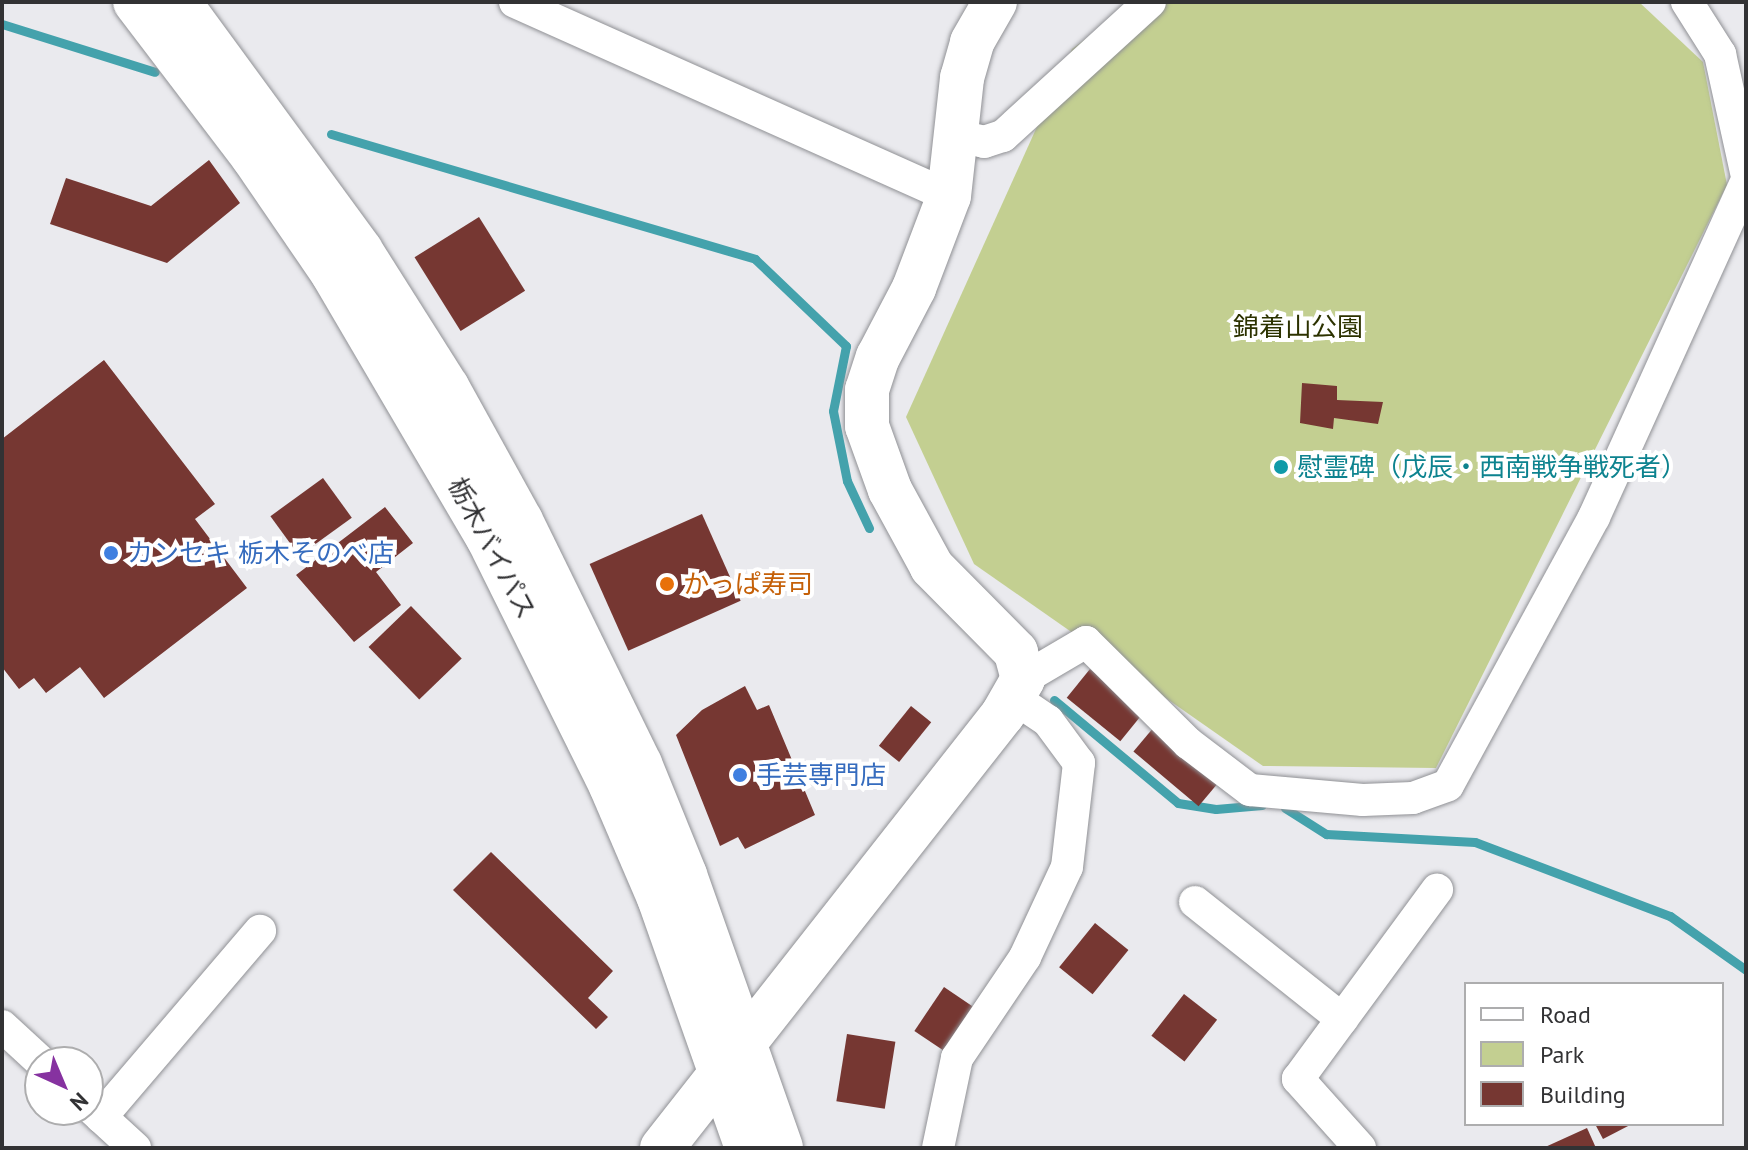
<!DOCTYPE html>
<meta charset="utf-8">
<style>
body{margin:0}
#map{position:relative;width:1748px;height:1150px;overflow:hidden;background:#eaeaee;font-family:"PT Sans","Noto Sans JP",sans-serif}
div>[style]{position:absolute}
.green>*{inset:0;background:#c3cf91}
.stream>*{height:9px;margin:-4.5px;padding:0 4.5px;transform-origin:4.5px;border-radius:4.5px;background:#44a2ac}
.building>*{inset:0;background:#763732;transform-origin:0 0}
.roads{filter:drop-shadow(0 0 2px #909195) drop-shadow(0 0 2px #909195)}
.street>*{height:32px;margin:-16px;padding:0 16px;transform-origin:16px;border-radius:16px;background:#fff}
.secondary>*{height:44px;margin:-22px;padding:0 22px;transform-origin:22px;border-radius:22px;background:#fff}
.dots>*{width:22px;height:22px;translate:-50% -50%;box-sizing:border-box;border:4px solid #fff;border-radius:50%}
span{translate:-50% -50%;white-space:nowrap;text-align:center;line-height:1.15;-webkit-text-stroke:8px #fff;paint-order:stroke}
.park-label{font-size:26px;color:#2c3200}
.culture-label{font-size:26px;color:#0d838f}
.left{translate:0 -50%;text-align:left}
.street-label{font-size:26px;color:#323234}
.shop-label{font-size:26px;color:#366cbe}
.food-label{font-size:26px;color:#c56008}
.frame{position:absolute;inset:0;border:4px solid #323234;pointer-events:none}
.legend{position:absolute;left:1464px;top:982px;width:260px;height:144px;box-sizing:border-box;background:#fff;border:2px solid #adadae;margin:0;padding:10px 14px;list-style:none;font-size:24px;color:#323234}
.legend li{display:flex;align-items:center;gap:16px;height:40px}
.legend b{width:40px;border:2px solid #adadae}
.north{position:absolute;left:24px;top:1046px;width:80px;height:80px;box-sizing:border-box;background:#fff;border:2px solid #adadae;border-radius:50%;rotate:136deg;font-size:22px;font-weight:700;line-height:32px;text-align:center;color:#323234}
.north::after{content:'';display:block;margin:auto;width:28px;height:36px;background:#8632a0;clip-path:polygon(50% 0,100% 100%,50% 72%,0 100%)}
</style>
<div id="map">
<div class="green">
<i style="clip-path:polygon(1136px 2px,1639px 2px,1703px 62px,1727px 185px,1436px 768px,1263px 766px,974px 564px,906px 417px,1072px 49px)"></i>
</div>
<div class="stream">
<i style="left:2px;top:24px;width:160px;rotate:17.4deg"></i>
<i style="left:331px;top:134px;width:442px;rotate:16.4deg"></i>
<i style="left:755px;top:259px;width:126px;rotate:43.7deg"></i>
<i style="left:846px;top:346px;width:66px;rotate:101.3deg"></i>
<i style="left:833px;top:411px;width:71px;rotate:78.7deg"></i>
<i style="left:847px;top:481px;width:52px;rotate:64.9deg"></i>
<i style="left:1054px;top:700px;width:161px;rotate:39.7deg"></i>
<i style="left:1178px;top:803px;width:38px;rotate:9deg"></i>
<i style="left:1216px;top:809px;width:46px;rotate:-5deg"></i>
<i style="left:1285px;top:808px;width:49px;rotate:32.4deg"></i>
<i style="left:1326px;top:834px;width:149px;rotate:3.1deg"></i>
<i style="left:1475px;top:842px;width:209px;rotate:20.8deg"></i>
<i style="left:1670px;top:916px;width:93px;rotate:35.4deg"></i>
</div>
<div class="building">
<i style="clip-path:polygon(209px 160px,240px 203px,167px 263px,50px 224px,66px 178px,151px 206px)"></i>
<i style="left:479px;top:217px;width:87px;height:76px;rotate:58deg"></i>
<i style="clip-path:polygon(104px 360px,215px 504px,195px 519px,247px 588px,104px 698px,80px 667px,46px 693px,34px 678px,19px 689px,2px 667px,2px 439px)"></i>
<i style="clip-path:polygon(1302px 383px,1337px 386px,1337px 400px,1383px 402px,1378px 424px,1334px 418px,1333px 429px,1300px 423px)"></i>
<i style="left:323px;top:478px;width:49px;height:65px;rotate:54deg"></i>
<i style="clip-path:polygon(385px 507px,413px 543px,376px 572px,401px 605px,354px 642px,296px 575px)"></i>
<i style="left:702px;top:514px;width:95px;height:123px;rotate:66deg"></i>
<i style="left:411px;top:606px;width:73px;height:59px;rotate:46deg"></i>
<i style="left:1090px;top:669px;width:69px;height:37px;rotate:39deg"></i>
<i style="clip-path:polygon(745px 686px,757px 710px,769px 705px,815px 815px,745px 849px,738px 837px,720px 846px,676px 735px,702px 710px)"></i>
<i style="left:911px;top:706px;width:26px;height:51px;rotate:39deg"></i>
<i style="left:1154px;top:727px;width:85px;height:32px;rotate:40deg"></i>
<i style="clip-path:polygon(491px 852px,613px 971px,588px 998px,608px 1017px,596px 1029px,453px 890px)"></i>
<i style="left:1095px;top:923px;width:43px;height:57px;rotate:39deg"></i>
<i style="left:944px;top:987px;width:36px;height:53px;rotate:34deg"></i>
<i style="left:1184px;top:994px;width:42px;height:53px;rotate:38deg"></i>
<i style="left:847px;top:1034px;width:49px;height:68px;rotate:9deg"></i>
<i style="clip-path:polygon(1595px 1124px,1632px 1124px,1603px 1139px)"></i>
<i style="clip-path:polygon(1587px 1128px,1596px 1148px,1543px 1148px)"></i>
</div>
<div class="roads">
<div class="street">
<i style="left:515px;top:2px;width:475px;rotate:24.1deg"></i>
<i style="left:1687px;top:2px;width:62px;rotate:57.6deg"></i>
<i style="left:1720px;top:54px;width:121px;rotate:77.6deg"></i>
<i style="left:959px;top:136px;width:26px;rotate:13deg"></i>
<i style="left:984px;top:142px;width:20px;rotate:-18deg"></i>
<i style="left:1003px;top:136px;width:199px;rotate:-42.4deg"></i>
<i style="left:1023px;top:679px;width:73px;rotate:-30.4deg"></i>
<i style="left:1086px;top:642px;width:144px;rotate:44.7deg"></i>
<i style="left:1188px;top:743px;width:78px;rotate:37.2deg"></i>
<i style="left:1250px;top:790px;width:113px;rotate:5.1deg"></i>
<i style="left:1363px;top:800px;width:50px;rotate:-2.3deg"></i>
<i style="left:1413px;top:798px;width:37px;rotate:-20deg"></i>
<i style="left:1448px;top:785px;width:305px;rotate:-61.4deg"></i>
<i style="left:1594px;top:517px;width:368px;rotate:-65.6deg"></i>
<i style="left:1195px;top:902px;width:188px;rotate:38.5deg"></i>
<i style="left:2px;top:1026px;width:53px;rotate:42.7deg"></i>
<i style="left:88px;top:1105px;width:64px;rotate:42.5deg"></i>
<i style="left:101px;top:1117px;width:245px;rotate:-49.5deg"></i>
<i style="left:938px;top:1148px;width:92px;rotate:-78.1deg"></i>
<i style="left:957px;top:1058px;width:122px;rotate:-56deg"></i>
<i style="left:1025px;top:957px;width:99px;rotate:-65deg"></i>
<i style="left:1067px;top:867px;width:105px;rotate:-83.4deg"></i>
<i style="left:1079px;top:763px;width:52px;rotate:-126.4deg"></i>
<i style="left:1048px;top:721px;width:40px;rotate:-146deg"></i>
<i style="left:1360px;top:1148px;width:93px;rotate:-131.9deg"></i>
<i style="left:1298px;top:1079px;width:235px;rotate:-53.7deg"></i>
</div>
<div class="secondary">
<i style="left:135px;top:2px;width:195px;rotate:52.7deg"></i>
<i style="left:253px;top:157px;width:142px;rotate:55.6deg"></i>
<i style="left:333px;top:274px;width:306px;rotate:59.6deg"></i>
<i style="left:488px;top:538px;width:277px;rotate:63.6deg"></i>
<i style="left:611px;top:786px;width:122px;rotate:66.8deg"></i>
<i style="left:659px;top:898px;width:265px;rotate:70.6deg"></i>
<i style="left:179px;top:2px;width:308px;rotate:53.8deg"></i>
<i style="left:361px;top:251px;width:161px;rotate:57.7deg"></i>
<i style="left:447px;top:387px;width:153px;rotate:61.1deg"></i>
<i style="left:521px;top:521px;width:271px;rotate:63.9deg"></i>
<i style="left:640px;top:764px;width:120px;rotate:67.9deg"></i>
<i style="left:685px;top:875px;width:289px;rotate:70.6deg"></i>
<i style="left:662px;top:1148px;width:552px;rotate:-51.84deg"></i>
<i style="left:1003px;top:714px;width:40px;rotate:-60.3deg"></i>
<i style="left:1023px;top:679px;width:28px;rotate:-105deg"></i>
<i style="left:1016px;top:652px;width:120px;rotate:-134.7deg"></i>
<i style="left:932px;top:567px;width:88px;rotate:-118.6deg"></i>
<i style="left:890px;top:490px;width:68px;rotate:-109.8deg"></i>
<i style="left:867px;top:426px;width:36px;rotate:-90deg"></i>
<i style="left:867px;top:390px;width:35px;rotate:-72deg"></i>
<i style="left:878px;top:357px;width:78px;rotate:-62.4deg"></i>
<i style="left:914px;top:288px;width:98px;rotate:-69.2deg"></i>
<i style="left:949px;top:196px;width:119px;rotate:-83.7deg"></i>
<i style="left:962px;top:78px;width:37px;rotate:-74deg"></i>
<i style="left:972px;top:42px;width:46px;rotate:-60.1deg"></i>
</div>
</div>
<div class="dots">
<i style="left:1281px;top:467px;background:#0f9aa8"></i>
<i style="left:111px;top:553px;background:#3f7fe0"></i>
<i style="left:667px;top:584px;background:#e8710a"></i>
<i style="left:740px;top:775px;background:#3f7fe0"></i>
</div>
<div class="park-label">
<span style="left:1298px;top:327px">錦着山公園</span>
</div>
<div class="culture-label">
<span class="left" style="left:1297px;top:467px">慰霊碑（戊辰・西南戦争戦死者）</span>
</div>
<div class="street-label">
<span style="left:492px;top:548px;rotate:62deg">栃木バイパス</span>
</div>
<div class="shop-label">
<span class="left" style="left:127px;top:553px">カンセキ 栃木そのべ店</span>
<span class="left" style="left:756px;top:775px">手芸専門店</span>
</div>
<div class="food-label">
<span class="left" style="left:683px;top:584px">かっぱ寿司</span>
</div>
<div class="frame"></div>
<ul class="legend">
<li><b style="height:10px;background:#fff"></b>Road</li>
<li><b style="height:22px;background:#c3cf91"></b>Park</li>
<li><b style="height:22px;background:#763732"></b>Building</li>
</ul>
<div class="north">N</div>
</div>
